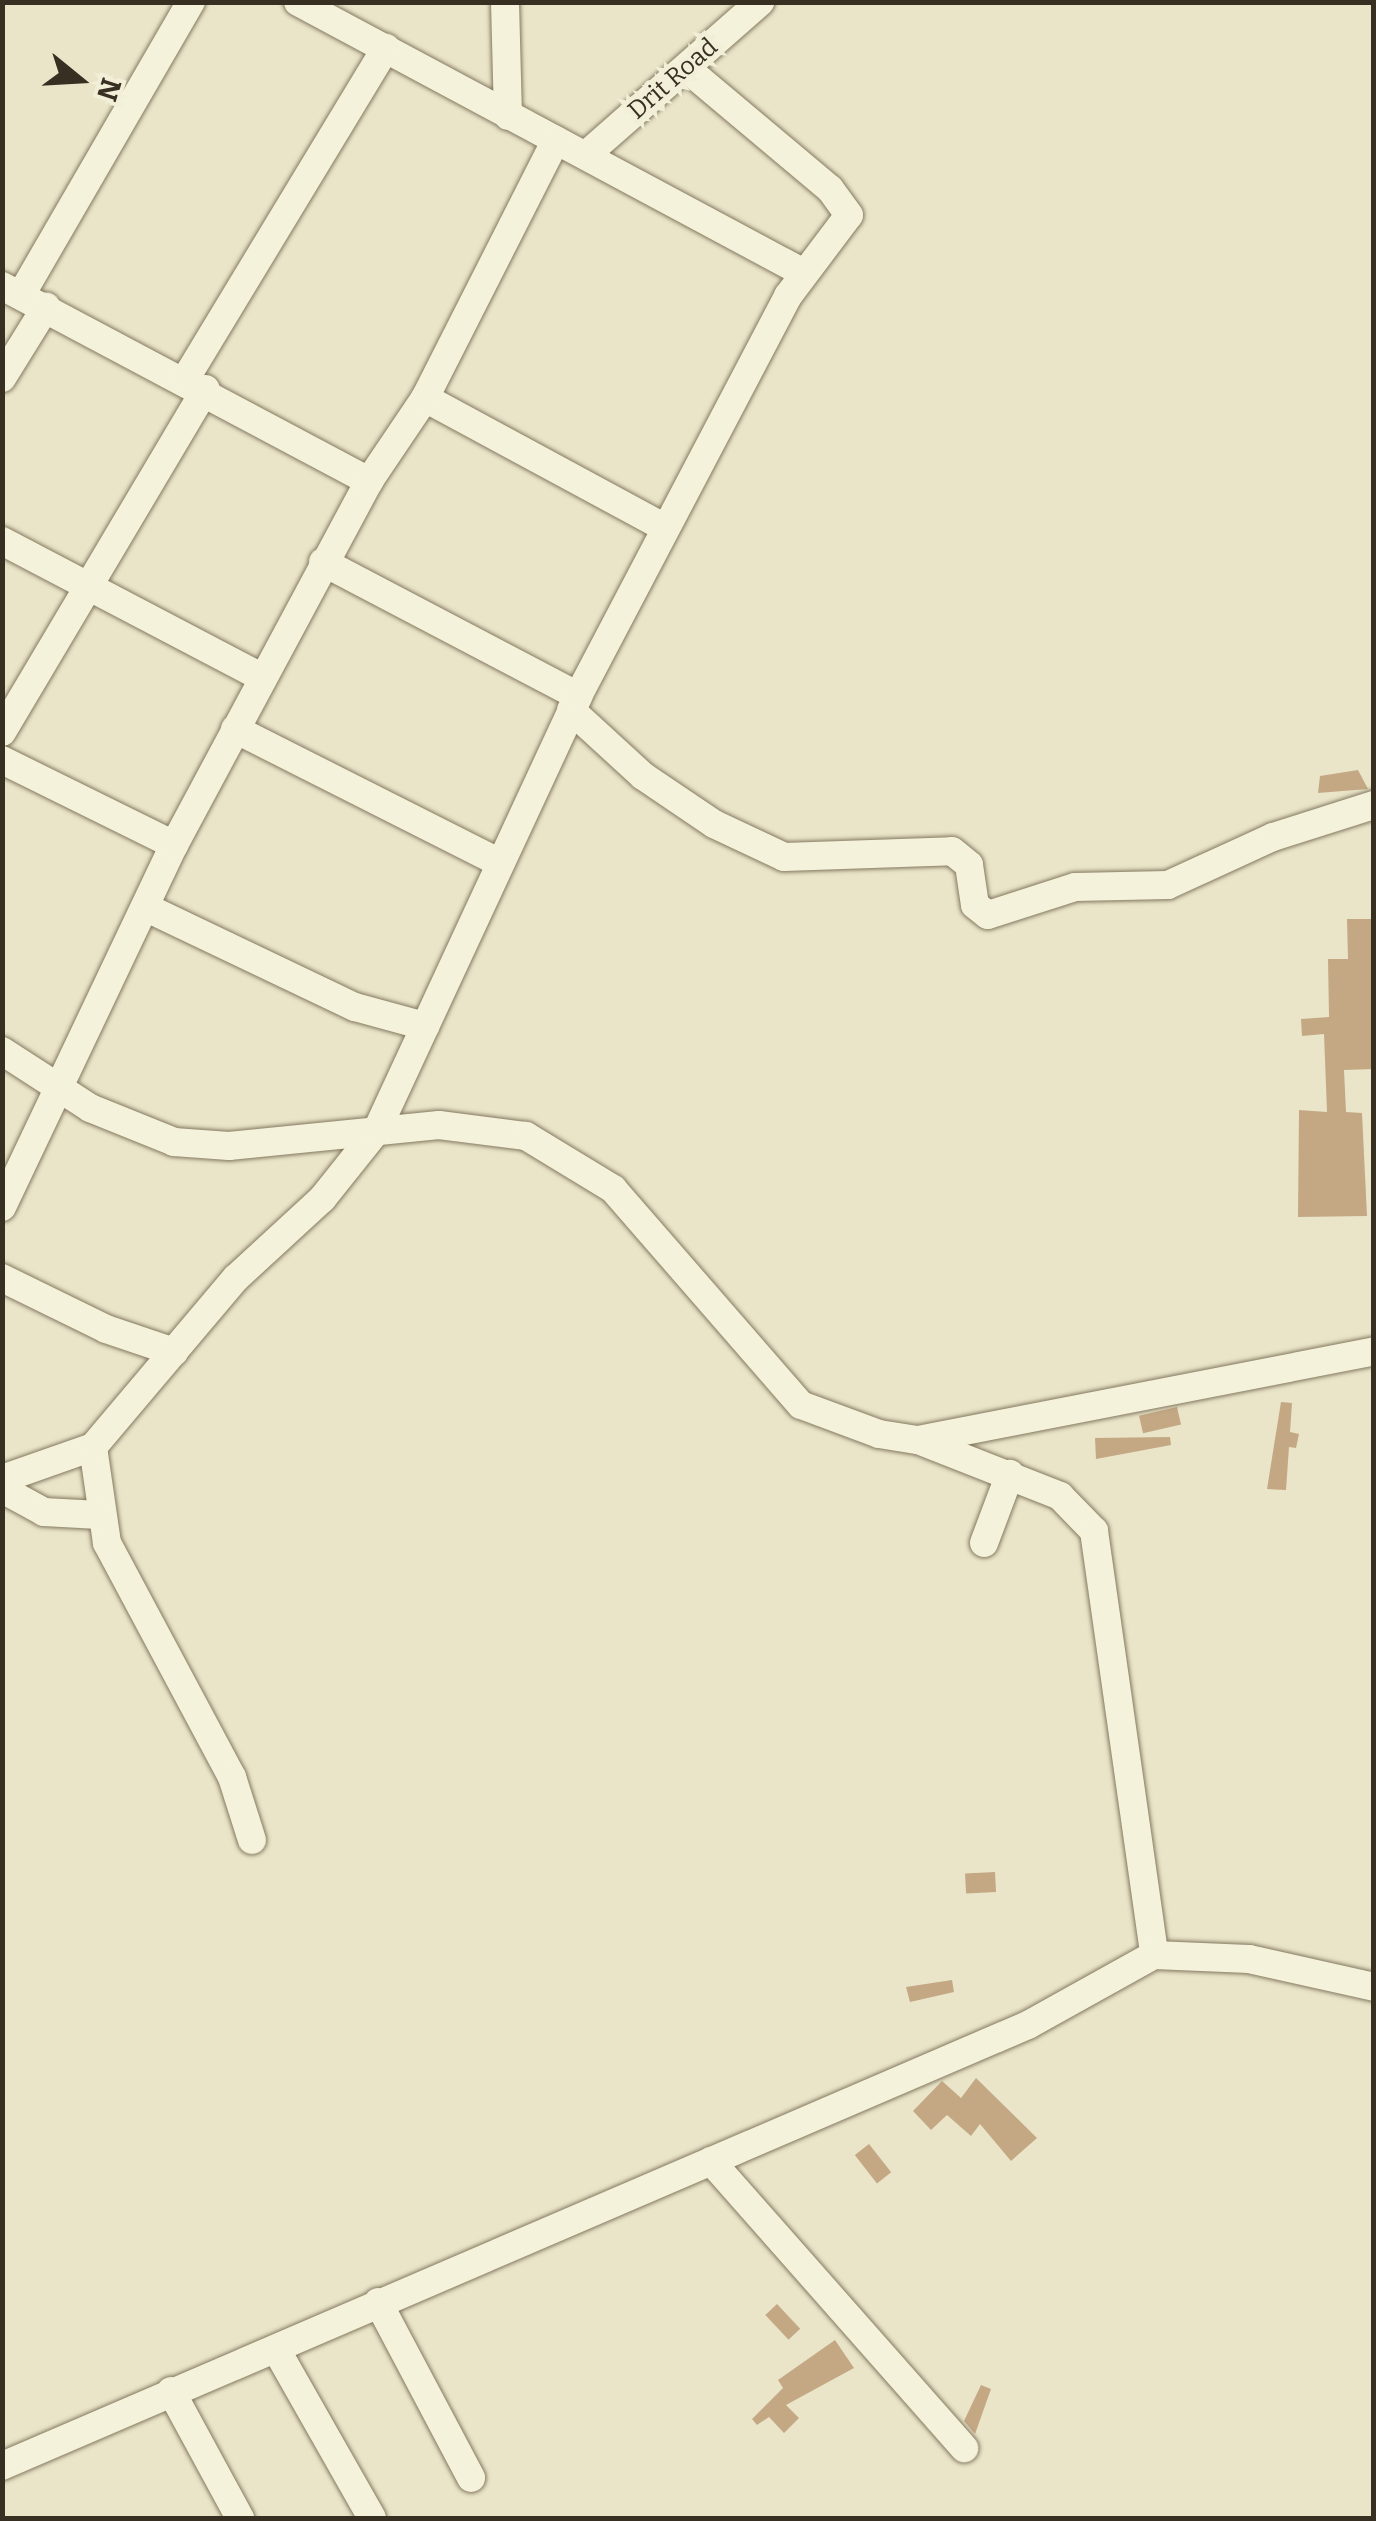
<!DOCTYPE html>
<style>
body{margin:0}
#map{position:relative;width:1376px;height:2521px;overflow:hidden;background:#eae5c9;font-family:Bitter,serif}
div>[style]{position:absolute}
.building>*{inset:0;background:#c4a884;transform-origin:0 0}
.roads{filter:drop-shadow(0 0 2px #847960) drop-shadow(0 0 2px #847960)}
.minor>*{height:28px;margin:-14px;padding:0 14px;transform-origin:14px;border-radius:14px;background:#f5f2dc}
span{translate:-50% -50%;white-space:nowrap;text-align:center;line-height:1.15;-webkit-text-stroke:9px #f2efd8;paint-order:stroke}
.street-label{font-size:25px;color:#372f22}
.frame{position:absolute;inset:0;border:5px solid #372f22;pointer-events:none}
.north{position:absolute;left:30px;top:30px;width:100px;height:100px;-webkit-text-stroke:8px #f2efd8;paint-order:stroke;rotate:108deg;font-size:28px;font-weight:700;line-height:40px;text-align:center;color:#372f22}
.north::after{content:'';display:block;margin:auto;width:35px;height:45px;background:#372f22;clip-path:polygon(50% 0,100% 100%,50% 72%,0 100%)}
</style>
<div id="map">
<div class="building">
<i style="clip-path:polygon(1358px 770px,1368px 789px,1318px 793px,1320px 776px)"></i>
<i style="clip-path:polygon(1347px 919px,1374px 919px,1374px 1069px,1344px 1070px,1346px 1112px,1362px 1113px,1367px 1216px,1298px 1217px,1299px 1110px,1327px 1112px,1324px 1034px,1302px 1036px,1301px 1019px,1329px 1017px,1328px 959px,1348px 959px)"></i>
<i style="clip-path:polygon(1281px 1402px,1292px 1403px,1290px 1432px,1299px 1434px,1296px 1448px,1289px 1447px,1286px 1490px,1267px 1489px)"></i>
<i style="left:1177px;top:1407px;width:18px;height:39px;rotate:77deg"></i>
<i style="clip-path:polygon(1170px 1437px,1171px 1445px,1096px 1459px,1095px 1438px)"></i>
<i style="left:995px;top:1872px;width:20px;height:30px;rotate:87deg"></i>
<i style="clip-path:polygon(952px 1980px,954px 1992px,910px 2002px,906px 1987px)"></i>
<i style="clip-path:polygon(976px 2078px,1037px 2138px,1011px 2161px,980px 2124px,971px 2136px,947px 2115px,931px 2130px,913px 2111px,942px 2081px,961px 2098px)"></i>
<i style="left:869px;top:2144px;width:36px;height:18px;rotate:52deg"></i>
<i style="left:777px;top:2304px;width:34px;height:16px;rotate:47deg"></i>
<i style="clip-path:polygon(835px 2340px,854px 2368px,786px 2405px,799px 2418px,784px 2433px,769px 2417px,757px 2425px,752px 2419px,783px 2388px,778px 2380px)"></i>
<i style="clip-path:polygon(981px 2385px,991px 2389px,975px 2434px,964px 2421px)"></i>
</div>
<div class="roads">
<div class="minor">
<i style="left:298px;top:2px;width:572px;rotate:28.18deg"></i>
<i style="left:505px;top:2px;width:114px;rotate:88.5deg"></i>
<i style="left:586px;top:155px;width:232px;rotate:-41.3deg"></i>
<i style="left:2px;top:286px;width:416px;rotate:28deg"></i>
<i style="left:21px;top:295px;width:339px;rotate:-59.9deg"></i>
<i style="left:2px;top:378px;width:84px;rotate:-58.2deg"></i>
<i style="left:186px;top:378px;width:386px;rotate:-58.8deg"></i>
<i style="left:425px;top:398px;width:273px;rotate:28.4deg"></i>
<i style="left:2px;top:541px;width:293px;rotate:27.7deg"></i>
<i style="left:323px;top:562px;width:288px;rotate:27.7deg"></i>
<i style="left:571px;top:710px;width:98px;rotate:42.5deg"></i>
<i style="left:643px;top:776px;width:86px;rotate:34.1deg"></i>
<i style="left:714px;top:824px;width:77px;rotate:25.2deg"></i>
<i style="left:784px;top:857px;width:168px;rotate:-2deg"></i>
<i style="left:952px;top:851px;width:22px;rotate:39deg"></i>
<i style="left:969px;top:865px;width:40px;rotate:81.5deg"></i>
<i style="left:975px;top:905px;width:16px;rotate:38deg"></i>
<i style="left:988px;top:915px;width:91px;rotate:-17.8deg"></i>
<i style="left:1075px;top:887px;width:93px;rotate:-1.2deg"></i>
<i style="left:1168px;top:885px;width:115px;rotate:-24.6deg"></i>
<i style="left:1273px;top:837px;width:106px;rotate:-17.6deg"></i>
<i style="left:235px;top:729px;width:297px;rotate:26.8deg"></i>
<i style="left:2px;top:732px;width:399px;rotate:-59.3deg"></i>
<i style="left:2px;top:760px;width:192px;rotate:26.3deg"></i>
<i style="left:145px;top:907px;width:233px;rotate:25.5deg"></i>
<i style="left:355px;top:1007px;width:73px;rotate:15.2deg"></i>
<i style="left:2px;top:1051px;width:105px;rotate:32.9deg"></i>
<i style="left:90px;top:1108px;width:91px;rotate:22deg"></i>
<i style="left:174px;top:1142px;width:55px;rotate:4.2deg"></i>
<i style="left:229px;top:1146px;width:211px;rotate:-5.7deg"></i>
<i style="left:439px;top:1125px;width:88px;rotate:7.2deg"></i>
<i style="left:526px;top:1136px;width:102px;rotate:31.3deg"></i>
<i style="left:613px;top:1189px;width:286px;rotate:49deg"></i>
<i style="left:801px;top:1405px;width:83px;rotate:20.4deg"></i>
<i style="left:879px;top:1434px;width:39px;rotate:9deg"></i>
<i style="left:918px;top:1440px;width:465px;rotate:-11deg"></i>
<i style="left:2px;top:1207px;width:401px;rotate:-64.6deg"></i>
<i style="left:174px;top:845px;width:413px;rotate:-61.8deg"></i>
<i style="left:369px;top:481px;width:100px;rotate:-56deg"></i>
<i style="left:425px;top:398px;width:289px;rotate:-63.1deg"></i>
<i style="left:2px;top:1278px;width:116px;rotate:26.1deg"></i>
<i style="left:106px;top:1329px;width:72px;rotate:18.7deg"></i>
<i style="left:918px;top:1440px;width:153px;rotate:21.5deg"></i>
<i style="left:1060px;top:1496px;width:49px;rotate:45.8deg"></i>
<i style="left:1094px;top:1531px;width:428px;rotate:81.9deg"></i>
<i style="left:93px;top:1447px;width:97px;rotate:81.7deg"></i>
<i style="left:107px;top:1543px;width:265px;rotate:61.9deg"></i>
<i style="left:232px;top:1777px;width:66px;rotate:72.4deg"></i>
<i style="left:2px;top:1479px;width:96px;rotate:-19.4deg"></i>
<i style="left:93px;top:1447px;width:221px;rotate:-49.8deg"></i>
<i style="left:236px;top:1278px;width:117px;rotate:-42.6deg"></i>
<i style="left:322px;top:1199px;width:88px;rotate:-51.4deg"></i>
<i style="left:377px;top:1130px;width:478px;rotate:-65.1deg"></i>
<i style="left:578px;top:696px;width:452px;rotate:-62.3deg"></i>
<i style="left:788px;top:296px;width:101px;rotate:-53deg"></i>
<i style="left:849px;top:215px;width:32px;rotate:-126deg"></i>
<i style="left:830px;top:189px;width:187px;rotate:-140deg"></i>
<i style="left:2px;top:1489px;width:48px;rotate:28.7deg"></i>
<i style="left:44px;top:1512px;width:55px;rotate:3.1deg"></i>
<i style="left:984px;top:1543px;width:74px;rotate:-69.4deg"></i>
<i style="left:711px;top:2161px;width:383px;rotate:48.6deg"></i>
<i style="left:378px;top:2302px;width:199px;rotate:62.1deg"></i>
<i style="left:276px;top:2349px;width:194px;rotate:60.4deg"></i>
<i style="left:171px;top:2391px;width:145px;rotate:61.5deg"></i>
<i style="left:2px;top:2466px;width:1117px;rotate:-23.26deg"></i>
<i style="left:1028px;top:2025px;width:144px;rotate:-29.1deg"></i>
<i style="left:1154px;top:1955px;width:95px;rotate:2.4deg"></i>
<i style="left:1249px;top:1959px;width:128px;rotate:12.6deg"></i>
</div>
</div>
<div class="street-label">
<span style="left:673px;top:79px;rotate:-41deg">Drit Road</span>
</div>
<div class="frame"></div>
<div class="north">N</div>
</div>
